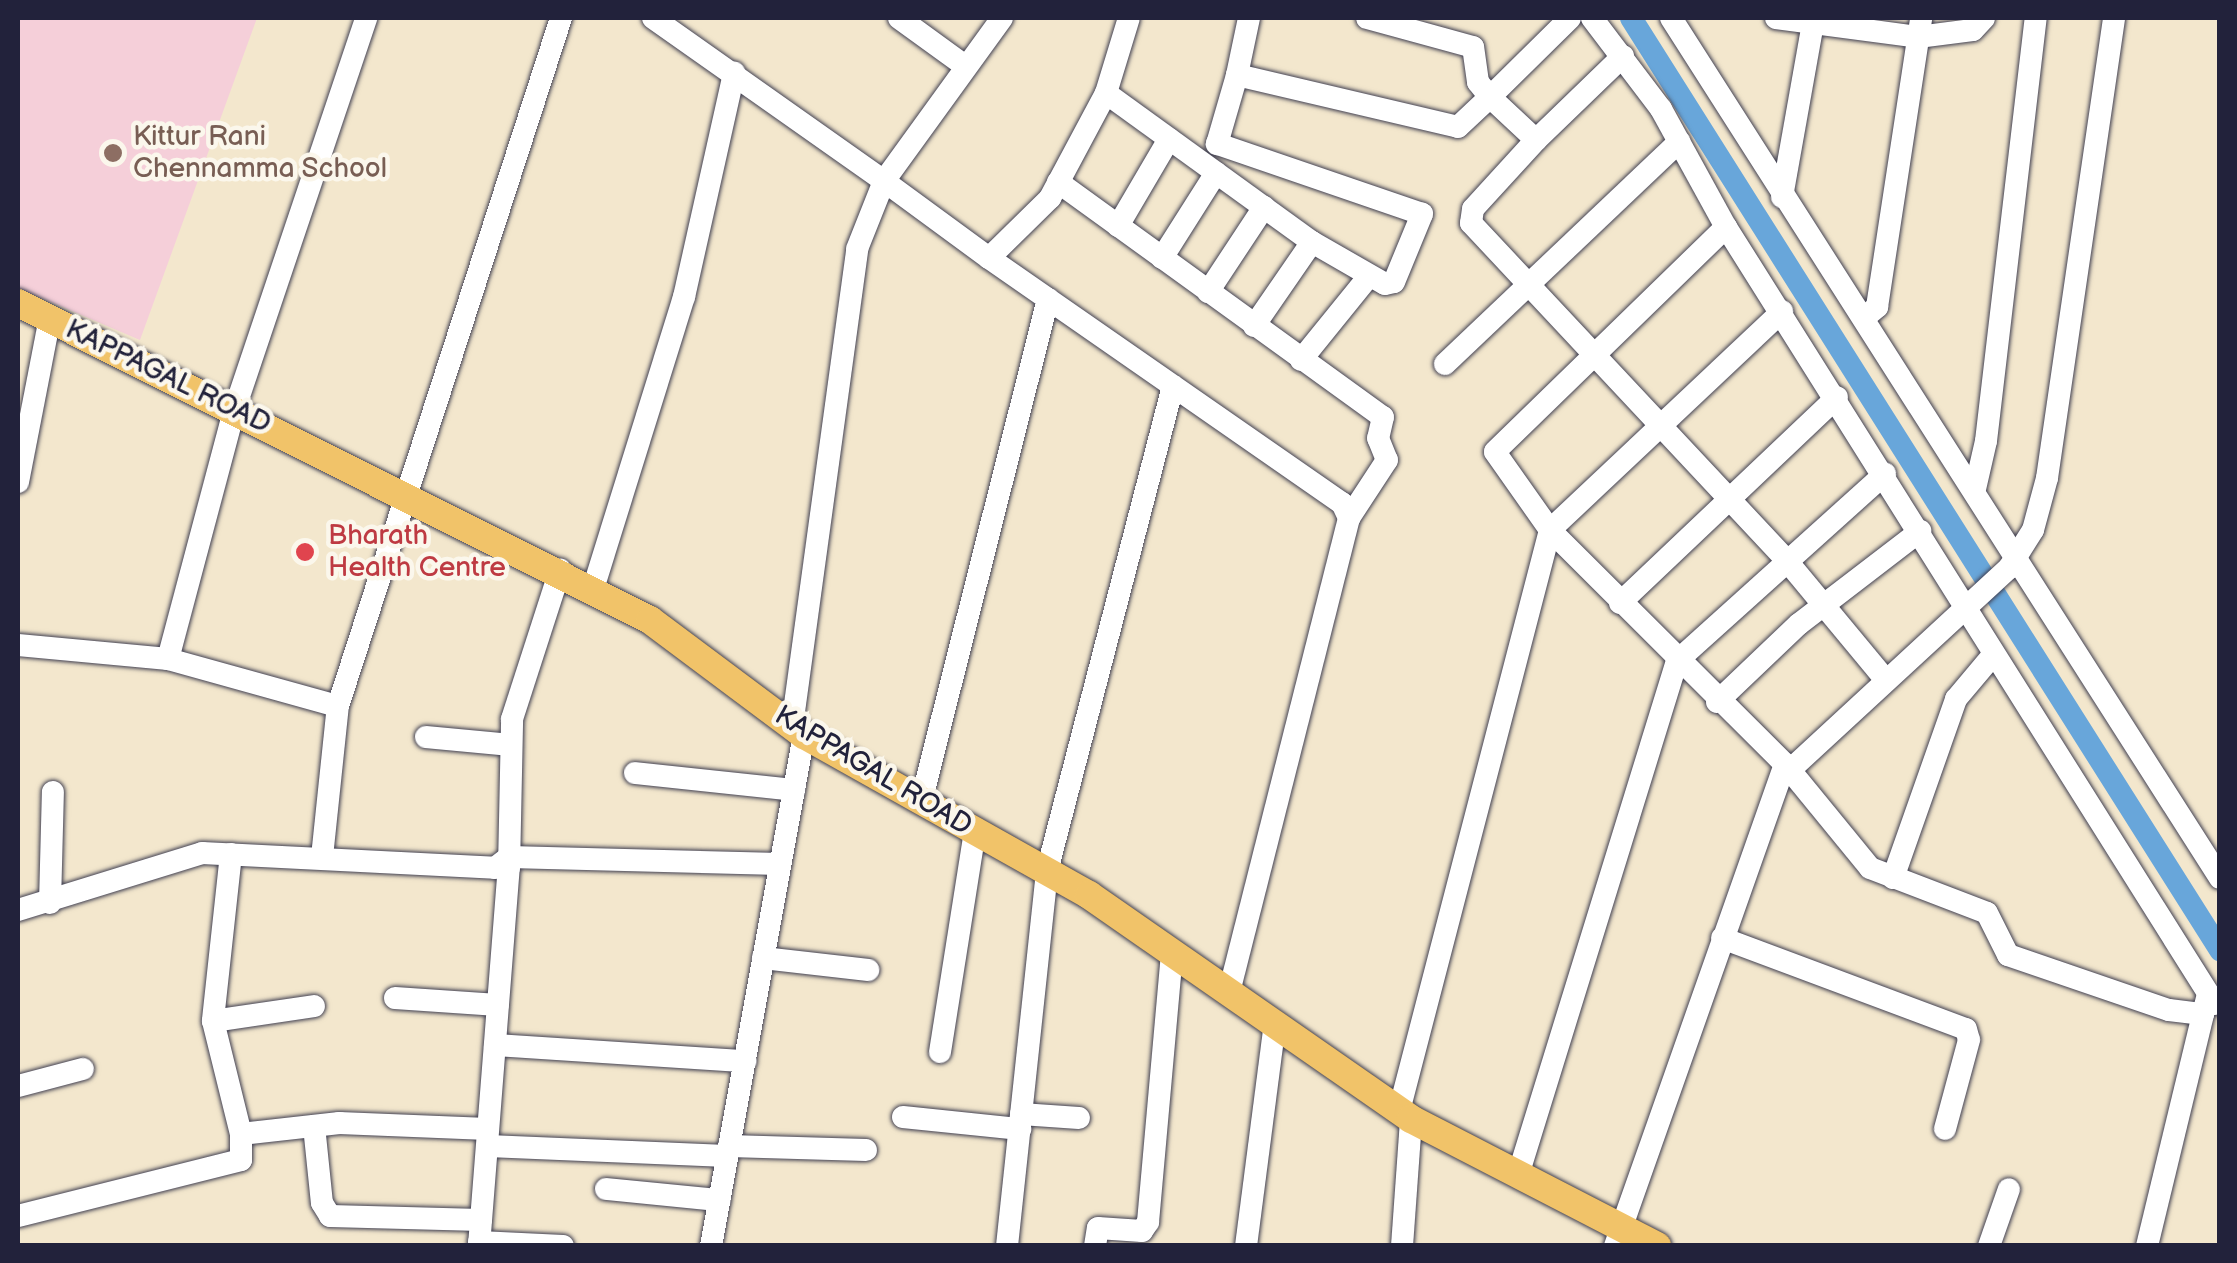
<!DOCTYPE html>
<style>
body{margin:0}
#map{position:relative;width:2237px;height:1263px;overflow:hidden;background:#f3e7cd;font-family:"Balsamiq Sans",sans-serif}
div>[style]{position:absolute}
.built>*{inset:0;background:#f5cfd9}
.canal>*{height:22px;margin:-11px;padding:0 11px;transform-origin:11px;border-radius:11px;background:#68a6da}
.roads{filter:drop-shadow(0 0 2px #414051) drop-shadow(0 0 2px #414051)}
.minor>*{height:22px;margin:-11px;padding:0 11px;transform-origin:11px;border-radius:11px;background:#fff}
.major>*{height:28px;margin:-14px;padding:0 14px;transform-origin:14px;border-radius:14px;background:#f1c369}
.dots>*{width:28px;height:28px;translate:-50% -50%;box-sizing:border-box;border:5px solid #fbf7ec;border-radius:50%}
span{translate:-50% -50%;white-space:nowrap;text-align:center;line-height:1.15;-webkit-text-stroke:9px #fbf7ec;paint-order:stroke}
.education-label{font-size:28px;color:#785e54}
.left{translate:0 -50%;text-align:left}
.street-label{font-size:28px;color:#22223b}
.health-label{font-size:28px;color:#be3a42}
.frame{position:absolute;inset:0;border:20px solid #22223b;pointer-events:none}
</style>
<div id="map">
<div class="built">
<i style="clip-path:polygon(18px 18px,257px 18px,140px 340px,18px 288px)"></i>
</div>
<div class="canal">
<i style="left:1631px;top:18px;width:1103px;rotate:57.71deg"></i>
</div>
<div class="roads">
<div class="minor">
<i style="left:653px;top:18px;width:283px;rotate:35.2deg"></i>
<i style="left:884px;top:181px;width:201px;rotate:-54.1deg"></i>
<i style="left:899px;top:18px;width:82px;rotate:36deg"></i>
<i style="left:1249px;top:18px;width:58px;rotate:101.9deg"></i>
<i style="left:1237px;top:75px;width:227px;rotate:13.2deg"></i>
<i style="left:1458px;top:127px;width:44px;rotate:-43.2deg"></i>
<i style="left:1490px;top:97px;width:19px;rotate:-129deg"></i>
<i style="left:1478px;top:82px;width:35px;rotate:-98deg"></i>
<i style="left:1473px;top:47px;width:110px;rotate:-164.7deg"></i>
<i style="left:1592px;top:18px;width:114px;rotate:52.8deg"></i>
<i style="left:1661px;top:109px;width:135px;rotate:61.2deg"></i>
<i style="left:1726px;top:227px;width:918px;rotate:57.82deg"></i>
<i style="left:1671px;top:18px;width:1020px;rotate:57.45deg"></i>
<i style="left:1776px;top:18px;width:143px;rotate:7.6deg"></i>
<i style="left:1918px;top:37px;width:55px;rotate:-7.3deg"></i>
<i style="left:1973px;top:30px;width:16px;rotate:-47deg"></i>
<i style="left:1623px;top:56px;width:121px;rotate:136deg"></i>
<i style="left:1536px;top:140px;width:93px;rotate:132.4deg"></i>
<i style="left:1473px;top:209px;width:14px;rotate:98deg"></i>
<i style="left:1471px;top:223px;width:463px;rotate:46.9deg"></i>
<i style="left:1787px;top:561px;width:153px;rotate:50.3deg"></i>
<i style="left:1106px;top:93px;width:254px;rotate:35.9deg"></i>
<i style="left:1312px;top:242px;width:84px;rotate:29.9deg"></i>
<i style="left:1385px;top:284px;width:9px;rotate:-13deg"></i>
<i style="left:1394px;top:282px;width:74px;rotate:-67.6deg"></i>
<i style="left:1422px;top:214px;width:217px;rotate:-161.1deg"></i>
<i style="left:1217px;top:144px;width:72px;rotate:-73.8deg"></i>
<i style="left:1536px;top:140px;width:63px;rotate:-136.9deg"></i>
<i style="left:1490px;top:97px;width:112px;rotate:-44.6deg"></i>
<i style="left:1058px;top:182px;width:401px;rotate:35.9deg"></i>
<i style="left:1383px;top:417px;width:22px;rotate:103deg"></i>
<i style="left:1378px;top:438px;width:24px;rotate:68deg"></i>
<i style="left:1387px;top:460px;width:69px;rotate:123.2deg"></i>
<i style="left:1782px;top:197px;width:182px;rotate:-79.9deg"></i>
<i style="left:1118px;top:226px;width:101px;rotate:-59.6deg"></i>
<i style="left:1726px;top:227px;width:322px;rotate:135.8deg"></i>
<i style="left:1495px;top:452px;width:95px;rotate:54.8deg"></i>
<i style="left:1550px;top:530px;width:332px;rotate:44.9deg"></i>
<i style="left:1785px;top:764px;width:134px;rotate:50.7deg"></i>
<i style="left:1870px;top:868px;width:125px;rotate:21deg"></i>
<i style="left:1987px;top:913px;width:47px;rotate:63.4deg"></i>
<i style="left:2008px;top:955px;width:170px;rotate:18.9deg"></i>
<i style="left:2169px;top:1010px;width:34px;rotate:7deg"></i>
<i style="left:2203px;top:1014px;width:21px;rotate:-76deg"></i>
<i style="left:989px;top:258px;width:430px;rotate:34.8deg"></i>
<i style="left:1342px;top:503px;width:17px;rotate:65deg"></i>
<i style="left:1349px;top:518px;width:488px;rotate:104.2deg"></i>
<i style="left:1162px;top:258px;width:101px;rotate:-57.6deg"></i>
<i style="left:1208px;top:292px;width:102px;rotate:-56.6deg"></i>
<i style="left:1865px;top:317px;width:16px;rotate:-40deg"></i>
<i style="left:1877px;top:307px;width:292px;rotate:-81.3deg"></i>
<i style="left:1254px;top:326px;width:102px;rotate:-55.4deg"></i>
<i style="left:1301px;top:360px;width:108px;rotate:-51deg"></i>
<i style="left:1445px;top:364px;width:323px;rotate:-43.5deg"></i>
<i style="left:18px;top:482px;width:167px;rotate:-79deg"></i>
<i style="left:1975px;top:489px;width:49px;rotate:-77.1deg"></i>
<i style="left:1986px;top:441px;width:426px;rotate:-83.3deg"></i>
<i style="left:593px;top:589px;width:306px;rotate:-72.7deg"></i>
<i style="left:684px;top:297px;width:230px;rotate:-77.4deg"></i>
<i style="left:1620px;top:603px;width:299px;rotate:-43.5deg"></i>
<i style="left:18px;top:645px;width:151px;rotate:5.3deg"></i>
<i style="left:168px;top:659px;width:176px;rotate:15.5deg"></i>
<i style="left:168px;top:659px;width:253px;rotate:-75.1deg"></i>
<i style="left:233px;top:414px;width:418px;rotate:-71.4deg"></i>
<i style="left:1717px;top:702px;width:113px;rotate:-43.6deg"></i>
<i style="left:1799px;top:624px;width:153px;rotate:-37.5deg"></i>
<i style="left:792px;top:726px;width:481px;rotate:-82.2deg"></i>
<i style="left:857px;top:249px;width:73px;rotate:-68.3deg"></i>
<i style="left:884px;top:181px;width:130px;rotate:36.3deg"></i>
<i style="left:989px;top:258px;width:86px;rotate:-44.5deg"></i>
<i style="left:1050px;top:198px;width:119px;rotate:-61.9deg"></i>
<i style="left:1106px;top:93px;width:78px;rotate:-73deg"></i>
<i style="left:426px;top:737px;width:85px;rotate:5.4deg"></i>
<i style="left:1790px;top:770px;width:298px;rotate:-42.7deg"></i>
<i style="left:2009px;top:568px;width:45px;rotate:-57.7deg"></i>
<i style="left:2033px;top:530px;width:54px;rotate:-74.9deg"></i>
<i style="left:2047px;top:478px;width:465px;rotate:-81.7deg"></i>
<i style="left:635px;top:773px;width:160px;rotate:6.1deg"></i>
<i style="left:921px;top:802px;width:519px;rotate:-75.83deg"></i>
<i style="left:231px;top:854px;width:168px;rotate:96.2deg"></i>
<i style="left:213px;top:1021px;width:116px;rotate:76.1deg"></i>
<i style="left:322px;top:857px;width:152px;rotate:-84deg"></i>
<i style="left:338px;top:706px;width:723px;rotate:-72.04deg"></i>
<i style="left:1893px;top:878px;width:190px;rotate:-70.6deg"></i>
<i style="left:1956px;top:699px;width:57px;rotate:-49.9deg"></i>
<i style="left:50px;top:903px;width:111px;rotate:-88.5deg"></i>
<i style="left:18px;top:910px;width:193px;rotate:-17.2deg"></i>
<i style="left:202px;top:853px;width:293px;rotate:2.9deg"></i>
<i style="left:495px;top:868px;width:18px;rotate:-38deg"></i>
<i style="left:509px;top:857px;width:271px;rotate:1.5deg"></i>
<i style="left:1722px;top:938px;width:260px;rotate:20.5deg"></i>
<i style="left:1966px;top:1029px;width:11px;rotate:75deg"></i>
<i style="left:1969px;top:1040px;width:92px;rotate:105.1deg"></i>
<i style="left:763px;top:958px;width:106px;rotate:6.5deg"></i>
<i style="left:395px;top:998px;width:103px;rotate:3.9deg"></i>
<i style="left:213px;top:1021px;width:102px;rotate:-8.4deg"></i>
<i style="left:495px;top:1045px;width:251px;rotate:3.7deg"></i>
<i style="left:940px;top:1052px;width:223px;rotate:-81deg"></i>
<i style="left:18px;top:1086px;width:67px;rotate:-14.7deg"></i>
<i style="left:1399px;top:1111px;width:600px;rotate:-75.43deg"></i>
<i style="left:1550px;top:530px;width:319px;rotate:-43.3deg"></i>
<i style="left:1021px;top:1114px;width:58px;rotate:3.9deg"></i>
<i style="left:903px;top:1117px;width:118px;rotate:5.9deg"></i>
<i style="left:314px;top:1126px;width:77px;rotate:84.1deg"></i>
<i style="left:322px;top:1203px;width:15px;rotate:58deg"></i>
<i style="left:330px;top:1216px;width:151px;rotate:1.5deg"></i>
<i style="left:488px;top:1146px;width:239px;rotate:2.4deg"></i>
<i style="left:729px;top:1146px;width:137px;rotate:1.7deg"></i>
<i style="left:1519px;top:1172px;width:535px;rotate:-72.82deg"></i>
<i style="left:1677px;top:661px;width:280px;rotate:-42deg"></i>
<i style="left:606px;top:1189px;width:114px;rotate:5.6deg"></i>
<i style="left:18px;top:1216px;width:230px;rotate:-14.1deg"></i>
<i style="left:241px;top:1160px;width:26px;rotate:-90deg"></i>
<i style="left:241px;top:1134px;width:99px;rotate:-6.4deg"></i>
<i style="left:339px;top:1123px;width:149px;rotate:2.3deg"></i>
<i style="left:479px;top:1242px;width:84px;rotate:2.7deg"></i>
<i style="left:479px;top:1246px;width:379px;rotate:-85.5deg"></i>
<i style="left:509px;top:868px;width:149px;rotate:-88.8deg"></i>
<i style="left:512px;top:719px;width:157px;rotate:-72.1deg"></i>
<i style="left:711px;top:1246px;width:519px;rotate:-79.69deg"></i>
<i style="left:1007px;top:1246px;width:377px;rotate:-83.9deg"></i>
<i style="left:1047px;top:871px;width:501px;rotate:-75.44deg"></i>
<i style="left:1095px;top:1246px;width:18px;rotate:-81deg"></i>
<i style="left:1098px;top:1228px;width:44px;rotate:3.9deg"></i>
<i style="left:1142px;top:1231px;width:11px;rotate:-56deg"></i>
<i style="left:1148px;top:1222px;width:272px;rotate:-84.9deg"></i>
<i style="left:1246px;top:1246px;width:225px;rotate:-82.6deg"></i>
<i style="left:1402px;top:1246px;width:127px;rotate:-85.9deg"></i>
<i style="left:1615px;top:1246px;width:511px;rotate:-70.57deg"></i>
<i style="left:1989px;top:1246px;width:60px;rotate:-70.7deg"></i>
<i style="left:2147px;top:1246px;width:239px;rotate:-76.4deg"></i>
</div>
<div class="major">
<i style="left:18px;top:303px;width:707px;rotate:26.64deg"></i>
<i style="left:650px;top:620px;width:192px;rotate:36.8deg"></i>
<i style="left:804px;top:735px;width:327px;rotate:29.3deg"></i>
<i style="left:1089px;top:895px;width:392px;rotate:34.8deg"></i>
<i style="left:1411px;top:1119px;width:277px;rotate:27.3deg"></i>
</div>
</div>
<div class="dots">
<i style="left:113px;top:153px;background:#8d6e63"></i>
<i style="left:305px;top:552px;background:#e0444e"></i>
</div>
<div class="education-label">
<span class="left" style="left:133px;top:153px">Kittur Rani<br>Chennamma School</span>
</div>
<div class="street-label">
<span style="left:168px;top:377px;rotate:26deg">KAPPAGAL ROAD</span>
<span style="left:873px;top:771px;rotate:31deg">KAPPAGAL ROAD</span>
</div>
<div class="health-label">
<span class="left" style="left:328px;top:552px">Bharath<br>Health Centre</span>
</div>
<div class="frame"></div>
</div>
